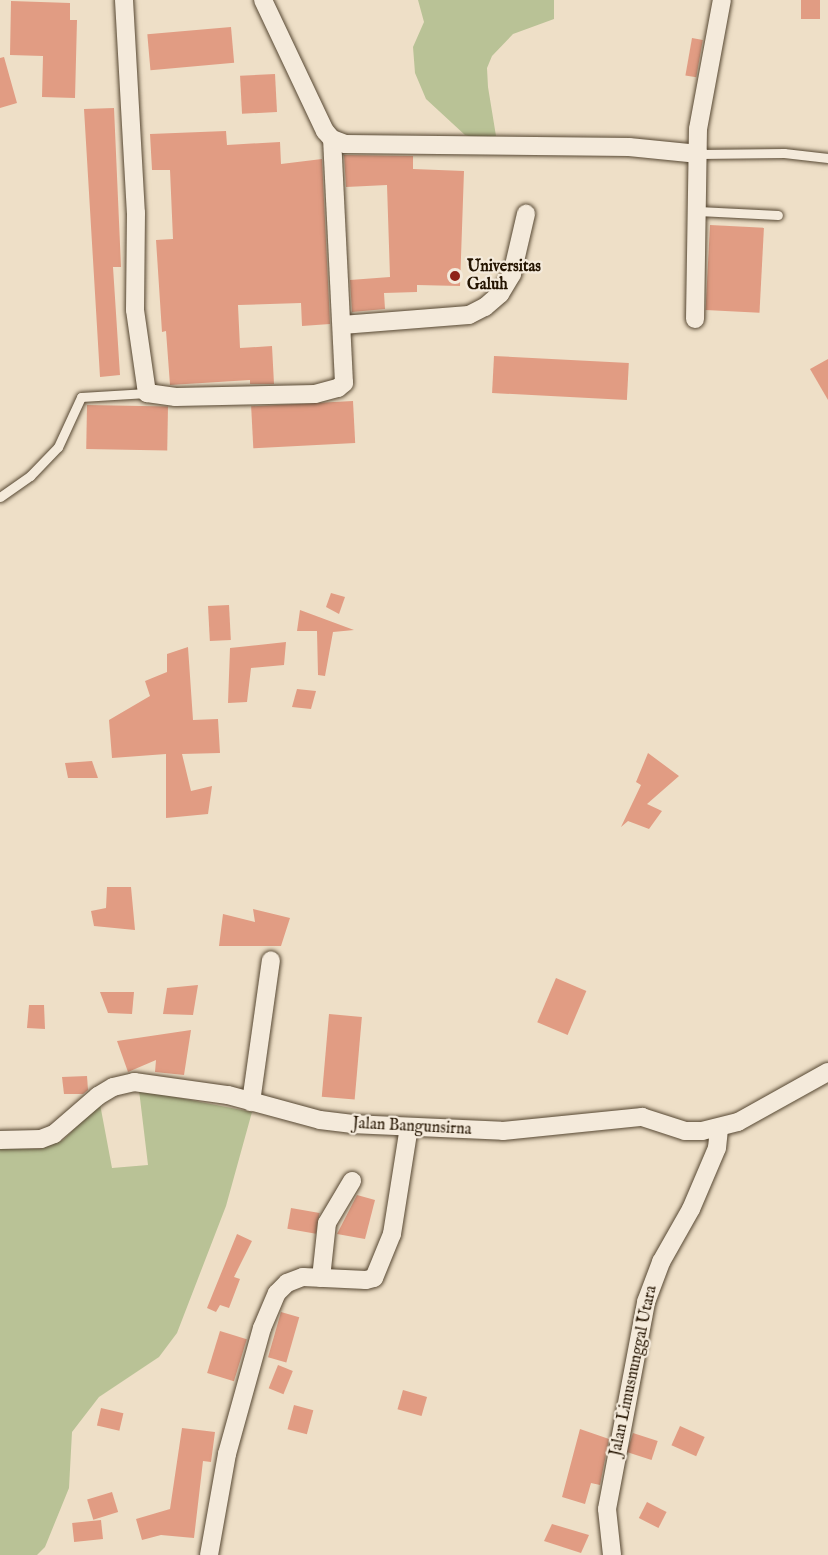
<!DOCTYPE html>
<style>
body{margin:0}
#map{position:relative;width:828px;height:1555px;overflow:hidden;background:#eedfc7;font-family:"IM FELL English",serif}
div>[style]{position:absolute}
.green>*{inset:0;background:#b9c296}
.building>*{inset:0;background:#e19c83;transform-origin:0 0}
.roads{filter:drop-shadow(0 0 2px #564732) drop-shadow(0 0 2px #564732)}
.lane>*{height:9px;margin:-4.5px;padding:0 4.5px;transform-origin:4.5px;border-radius:4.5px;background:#f4eadb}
.street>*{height:18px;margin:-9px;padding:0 9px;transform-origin:9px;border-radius:9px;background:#f4eadb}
.dots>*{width:16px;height:16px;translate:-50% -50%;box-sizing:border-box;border:3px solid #f4eadb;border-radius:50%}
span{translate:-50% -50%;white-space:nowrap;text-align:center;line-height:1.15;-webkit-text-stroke:4.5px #f4eadb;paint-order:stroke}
.poi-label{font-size:16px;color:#241401;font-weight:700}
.left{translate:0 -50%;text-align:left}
.street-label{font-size:16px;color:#241401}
</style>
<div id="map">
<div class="green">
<i style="clip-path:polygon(418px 0,554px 0,554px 19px,513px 34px,492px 56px,487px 68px,488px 87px,496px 136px,480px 139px,465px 135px,426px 99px,415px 73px,413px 47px,424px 22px)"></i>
<i style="clip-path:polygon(139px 1090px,252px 1112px,226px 1206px,177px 1333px,159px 1357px,99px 1397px,72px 1432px,69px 1488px,45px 1547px,37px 1555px,0 1555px,0 1148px,40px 1149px,63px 1140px,100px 1104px,112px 1168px,148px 1165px)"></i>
</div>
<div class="building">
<i style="left:801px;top:0;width:19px;height:19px"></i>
<i style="clip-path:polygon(11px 1px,70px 3px,70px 20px,77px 20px,75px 98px,42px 97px,43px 56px,10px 55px)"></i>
<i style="left:231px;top:27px;width:36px;height:84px;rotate:85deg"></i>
<i style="left:692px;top:38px;width:11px;height:38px;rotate:10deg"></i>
<i style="clip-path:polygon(4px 57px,17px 103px,0 108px,0 58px)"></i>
<i style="left:275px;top:74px;width:38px;height:35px;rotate:87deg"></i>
<i style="clip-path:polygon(114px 108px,121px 267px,113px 267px,120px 375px,100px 377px,84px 109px)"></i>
<i style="clip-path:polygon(226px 131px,227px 145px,280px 142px,281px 164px,322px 159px,330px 324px,302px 326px,301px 303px,238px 305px,240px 348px,272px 346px,274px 384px,250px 384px,250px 380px,170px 385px,166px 331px,162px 332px,156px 240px,173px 239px,170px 170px,152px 170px,150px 134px)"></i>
<i style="clip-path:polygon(344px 155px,413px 156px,413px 169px,464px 171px,460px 286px,417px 285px,417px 292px,384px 293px,385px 309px,352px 312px,350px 280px,390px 277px,387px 185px,346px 187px)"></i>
<i style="left:710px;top:225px;width:54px;height:85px;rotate:3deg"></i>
<i style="left:494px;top:356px;width:135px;height:37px;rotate:3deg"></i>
<i style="clip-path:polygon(828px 359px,828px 400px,810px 369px)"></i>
<i style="left:353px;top:401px;width:42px;height:102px;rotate:87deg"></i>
<i style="left:87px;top:405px;width:81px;height:44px;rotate:1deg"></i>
<i style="clip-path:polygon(331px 593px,345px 597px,339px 614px,326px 607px)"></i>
<i style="left:229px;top:605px;width:35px;height:21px;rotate:87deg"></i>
<i style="clip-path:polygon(300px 610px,354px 630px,333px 632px,325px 676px,318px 675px,317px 631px,297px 631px)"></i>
<i style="clip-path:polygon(286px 642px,284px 665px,251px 668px,247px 702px,228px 703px,230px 648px)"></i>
<i style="clip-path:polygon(188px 647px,193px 720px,218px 719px,220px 753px,182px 754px,191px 791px,212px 786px,208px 814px,166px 818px,166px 754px,112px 758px,109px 720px,150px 696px,145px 681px,167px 672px,167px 654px)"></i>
<i style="clip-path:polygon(297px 689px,316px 691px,311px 709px,292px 707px)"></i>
<i style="clip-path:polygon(648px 753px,679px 776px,647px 804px,662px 811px,649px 829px,628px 821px,621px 827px,641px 785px,636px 782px)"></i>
<i style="clip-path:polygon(92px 761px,98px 778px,68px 778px,65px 763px)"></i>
<i style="clip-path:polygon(107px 887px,131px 887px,135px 930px,94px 926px,91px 911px,106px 908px)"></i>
<i style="clip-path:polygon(253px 909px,290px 918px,281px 946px,219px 946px,223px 914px,255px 922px)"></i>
<i style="left:556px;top:978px;width:33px;height:48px;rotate:23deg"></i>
<i style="clip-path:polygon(198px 985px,193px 1015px,163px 1014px,167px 988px)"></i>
<i style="clip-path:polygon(100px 992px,134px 992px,132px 1014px,108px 1013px)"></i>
<i style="clip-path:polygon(29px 1005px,44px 1005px,45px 1029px,27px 1028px)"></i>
<i style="left:329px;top:1014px;width:33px;height:83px;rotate:5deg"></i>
<i style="clip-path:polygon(191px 1030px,184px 1075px,155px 1072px,156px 1060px,128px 1072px,117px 1041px)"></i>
<i style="clip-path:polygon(87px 1076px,88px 1090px,83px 1094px,64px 1094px,62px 1077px)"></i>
<i style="clip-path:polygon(357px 1195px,375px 1200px,365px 1239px,337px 1234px)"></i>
<i style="left:291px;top:1208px;width:29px;height:21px;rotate:10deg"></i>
<i style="clip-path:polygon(237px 1234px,252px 1241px,234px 1277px,240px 1279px,229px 1308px,220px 1305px,216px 1312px,207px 1308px)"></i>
<i style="left:281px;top:1312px;width:19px;height:47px;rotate:16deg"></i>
<i style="left:220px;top:1331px;width:28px;height:44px;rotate:17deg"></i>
<i style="left:278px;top:1365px;width:16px;height:25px;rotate:22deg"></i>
<i style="left:403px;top:1390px;width:25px;height:20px;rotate:16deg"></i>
<i style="left:294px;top:1405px;width:20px;height:25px;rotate:15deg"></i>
<i style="left:101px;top:1408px;width:23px;height:18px;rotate:13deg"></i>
<i style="left:680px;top:1426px;width:27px;height:21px;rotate:24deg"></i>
<i style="clip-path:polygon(182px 1428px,215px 1432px,211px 1462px,203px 1461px,194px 1538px,161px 1535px,142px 1540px,136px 1519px,170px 1509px)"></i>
<i style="clip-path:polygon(580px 1429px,609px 1439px,600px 1485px,591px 1483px,585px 1504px,562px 1497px)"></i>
<i style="left:633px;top:1433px;width:26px;height:20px;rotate:18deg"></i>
<i style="left:112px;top:1492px;width:21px;height:26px;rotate:73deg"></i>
<i style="left:647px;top:1502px;width:22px;height:18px;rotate:27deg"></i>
<i style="left:101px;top:1520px;width:19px;height:29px;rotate:84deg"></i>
<i style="clip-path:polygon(552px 1524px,589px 1535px,581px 1553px,544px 1541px)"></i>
</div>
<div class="roads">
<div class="lane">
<i style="left:699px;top:154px;width:85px;rotate:-0.7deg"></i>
<i style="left:784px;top:153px;width:44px;rotate:6.5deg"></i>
<i style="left:698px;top:211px;width:80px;rotate:2.9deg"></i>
<i style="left:0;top:497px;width:37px;rotate:-35deg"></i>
<i style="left:30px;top:476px;width:40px;rotate:-46deg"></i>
<i style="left:58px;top:447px;width:55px;rotate:-65.3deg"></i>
<i style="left:81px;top:397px;width:66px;rotate:-3.5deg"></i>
</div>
<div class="street">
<i style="left:124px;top:0;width:213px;rotate:86.8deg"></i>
<i style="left:136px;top:213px;width:97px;rotate:90.6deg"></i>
<i style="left:135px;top:310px;width:84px;rotate:81.8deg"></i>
<i style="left:147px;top:393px;width:29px;rotate:8deg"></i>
<i style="left:176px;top:397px;width:139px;rotate:-1.2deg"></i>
<i style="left:315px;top:394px;width:24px;rotate:-15deg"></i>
<i style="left:338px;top:388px;width:8px;rotate:-40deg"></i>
<i style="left:344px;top:383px;width:244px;rotate:-92.8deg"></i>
<i style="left:263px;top:0;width:145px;rotate:64.7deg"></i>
<i style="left:325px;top:131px;width:11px;rotate:49deg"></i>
<i style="left:332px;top:139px;width:14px;rotate:21deg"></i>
<i style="left:345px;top:144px;width:284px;rotate:0.6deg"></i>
<i style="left:629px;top:147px;width:70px;rotate:5.7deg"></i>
<i style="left:695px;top:319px;width:190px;rotate:-89.1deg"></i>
<i style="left:698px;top:129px;width:131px;rotate:-79.5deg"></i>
<i style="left:342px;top:325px;width:127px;rotate:-4.5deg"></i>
<i style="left:469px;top:315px;width:18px;rotate:-27deg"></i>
<i style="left:485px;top:307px;width:20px;rotate:-41deg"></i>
<i style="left:500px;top:294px;width:23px;rotate:-59deg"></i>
<i style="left:512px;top:274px;width:62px;rotate:-76.9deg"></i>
<i style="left:251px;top:1102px;width:143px;rotate:-82deg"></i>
<i style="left:0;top:1140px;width:41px;rotate:-1.4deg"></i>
<i style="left:41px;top:1139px;width:14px;rotate:-21deg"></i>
<i style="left:54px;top:1134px;width:58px;rotate:-40.8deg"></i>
<i style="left:98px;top:1096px;width:17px;rotate:-31deg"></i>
<i style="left:113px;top:1087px;width:22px;rotate:-13deg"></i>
<i style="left:134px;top:1082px;width:95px;rotate:7.9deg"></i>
<i style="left:228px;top:1095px;width:95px;rotate:15.2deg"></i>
<i style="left:320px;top:1120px;width:31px;rotate:7deg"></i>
<i style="left:351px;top:1124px;width:152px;rotate:2.6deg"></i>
<i style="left:503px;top:1131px;width:140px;rotate:-5.8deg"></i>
<i style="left:642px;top:1117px;width:45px;rotate:18deg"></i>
<i style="left:685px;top:1131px;width:17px"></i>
<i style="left:702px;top:1131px;width:37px;rotate:-14deg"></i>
<i style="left:738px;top:1122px;width:103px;rotate:-29.1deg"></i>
<i style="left:321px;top:1278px;width:55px;rotate:-83.8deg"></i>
<i style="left:327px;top:1223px;width:49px;rotate:-59.2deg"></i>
<i style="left:209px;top:1555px;width:103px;rotate:-79.9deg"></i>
<i style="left:227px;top:1454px;width:131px;rotate:-74.5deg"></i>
<i style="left:262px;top:1328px;width:38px;rotate:-67deg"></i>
<i style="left:277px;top:1293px;width:14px;rotate:-45deg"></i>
<i style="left:287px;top:1283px;width:17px;rotate:-21deg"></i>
<i style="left:303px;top:1277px;width:63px;rotate:2.7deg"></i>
<i style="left:366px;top:1280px;width:8px;rotate:-14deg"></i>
<i style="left:374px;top:1278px;width:48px;rotate:-67.8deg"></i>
<i style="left:392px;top:1234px;width:108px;rotate:-81deg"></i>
<i style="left:612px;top:1555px;width:46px;rotate:-96.2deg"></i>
<i style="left:607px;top:1509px;width:211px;rotate:-79.3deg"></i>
<i style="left:646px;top:1302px;width:43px;rotate:-69.4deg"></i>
<i style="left:661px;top:1262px;width:61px;rotate:-60.5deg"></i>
<i style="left:691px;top:1209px;width:66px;rotate:-66.9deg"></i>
<i style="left:717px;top:1148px;width:19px;rotate:-84deg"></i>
</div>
</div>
<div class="dots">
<i style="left:455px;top:276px;background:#8f2418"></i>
</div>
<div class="poi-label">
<span class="left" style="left:467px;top:276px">Universitas<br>Galuh</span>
</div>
<div class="street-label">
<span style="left:412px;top:1127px;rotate:3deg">Jalan Bangunsirna</span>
<span style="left:634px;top:1371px;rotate:-78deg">Jalan Limusnunggal Utara</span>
</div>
</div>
